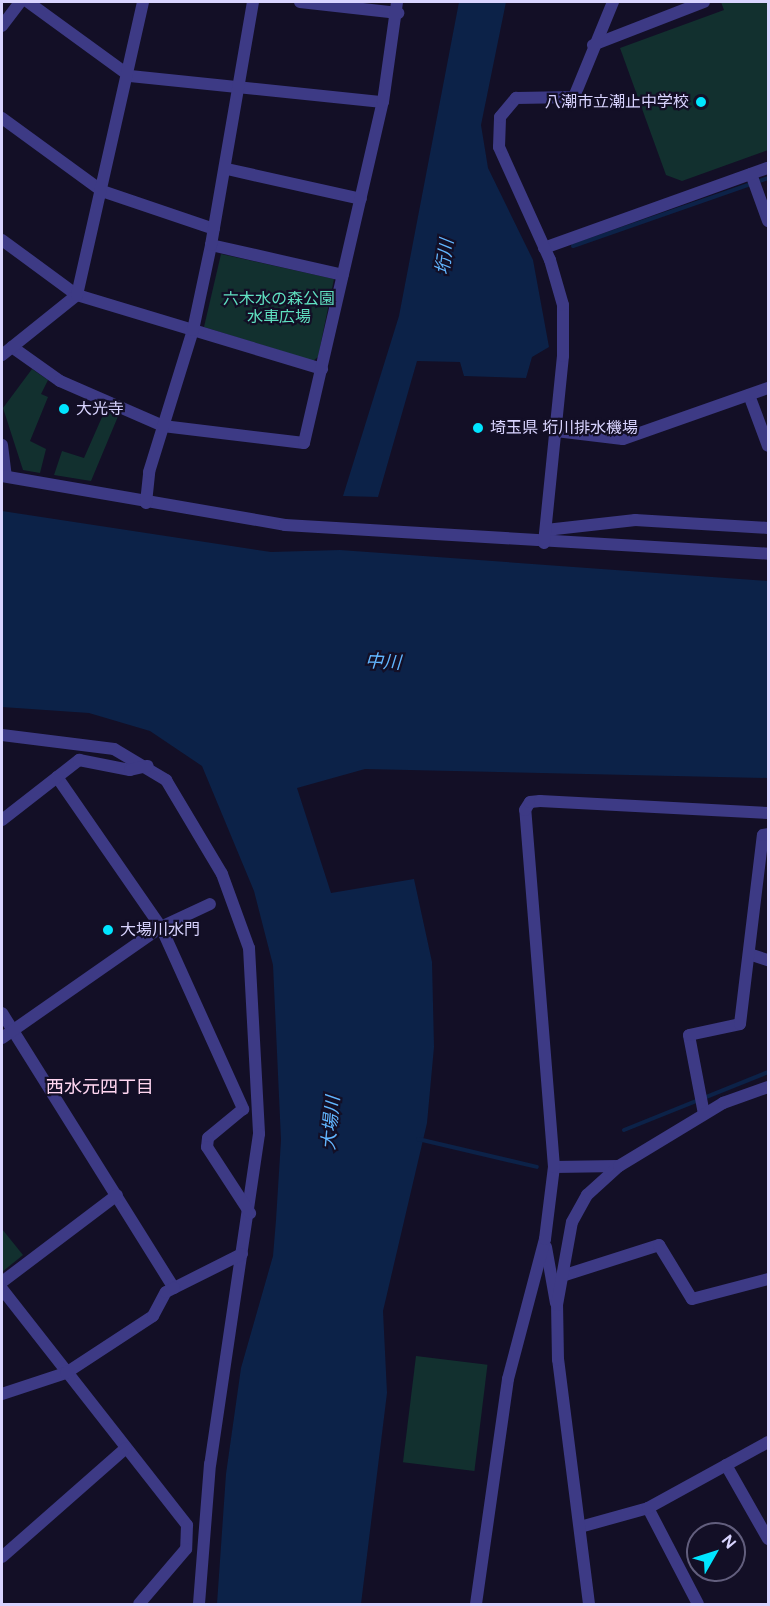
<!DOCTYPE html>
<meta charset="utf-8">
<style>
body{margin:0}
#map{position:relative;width:770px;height:1606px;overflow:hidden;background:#130f26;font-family:Figtree,"Noto Sans JP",sans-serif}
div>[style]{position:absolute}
.green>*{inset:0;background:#12302f;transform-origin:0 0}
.water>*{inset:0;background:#0c2248}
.stream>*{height:4px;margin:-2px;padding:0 2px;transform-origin:2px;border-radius:2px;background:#0c2248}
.minor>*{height:12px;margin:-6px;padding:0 6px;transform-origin:6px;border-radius:6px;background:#3d3a85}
.dots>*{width:16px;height:16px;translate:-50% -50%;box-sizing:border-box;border:3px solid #130f26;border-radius:50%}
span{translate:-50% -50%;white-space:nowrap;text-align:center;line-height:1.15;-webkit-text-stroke:4.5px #130f26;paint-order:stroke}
.poi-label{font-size:16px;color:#d9d4ff}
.right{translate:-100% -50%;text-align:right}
.left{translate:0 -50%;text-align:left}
.park-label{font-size:16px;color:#5fe0c0}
.water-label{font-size:18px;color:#62b6ff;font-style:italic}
.neighbourhood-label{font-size:18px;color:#ffd6f0}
.frame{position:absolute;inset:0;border:3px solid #d9d4ff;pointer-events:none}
.north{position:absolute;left:686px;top:1522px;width:60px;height:60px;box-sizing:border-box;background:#130f26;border:2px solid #625e7d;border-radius:50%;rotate:51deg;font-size:16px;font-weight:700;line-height:24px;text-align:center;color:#d9d4ff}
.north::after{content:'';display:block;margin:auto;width:21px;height:27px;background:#00e5ff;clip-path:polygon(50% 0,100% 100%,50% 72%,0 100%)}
</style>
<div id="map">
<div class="green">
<i style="clip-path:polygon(721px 2px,768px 2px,768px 150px,682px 181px,666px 175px,620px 48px,724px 10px)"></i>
<i style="clip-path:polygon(221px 254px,334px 279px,318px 357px,313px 361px,204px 327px)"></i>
<i style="clip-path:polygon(32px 369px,48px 380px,41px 394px,48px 397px,30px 441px,46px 449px,40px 473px,23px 470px,3px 408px)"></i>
<i style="clip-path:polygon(106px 408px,119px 414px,91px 481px,54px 475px,62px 451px,84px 458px)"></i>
<i style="clip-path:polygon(2px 1229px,23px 1255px,2px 1272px)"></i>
<i style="left:416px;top:1356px;width:72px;height:107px;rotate:7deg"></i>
</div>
<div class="water">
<i style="clip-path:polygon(459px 2px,506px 2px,481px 125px,488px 168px,533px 260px,549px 347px,532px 357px,526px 378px,464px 376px,460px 362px,417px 361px,378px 497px,343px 496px,399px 316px)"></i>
<i style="clip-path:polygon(2px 511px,271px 552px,340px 550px,768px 581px,768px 778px,365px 769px,297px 788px,331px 893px,414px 879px,432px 962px,434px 1047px,427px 1123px,383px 1311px,387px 1393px,361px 1604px,217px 1604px,226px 1474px,241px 1368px,273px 1256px,276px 1220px,281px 1140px,273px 965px,254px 891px,202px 766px,150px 731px,89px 713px,2px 707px)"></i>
</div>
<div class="stream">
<i style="left:573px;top:246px;width:207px;rotate:-19.2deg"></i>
<i style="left:624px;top:1130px;width:155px;rotate:-21.9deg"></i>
<i style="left:418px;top:1139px;width:122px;rotate:13.2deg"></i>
</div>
<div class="minor">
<i style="left:28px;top:2px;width:126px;rotate:36deg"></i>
<i style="left:130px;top:76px;width:254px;rotate:5.9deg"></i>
<i style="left:300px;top:2px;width:99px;rotate:6.4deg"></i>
<i style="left:2px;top:26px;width:30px;rotate:-53deg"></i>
<i style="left:593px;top:45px;width:119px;rotate:-21.2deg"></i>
<i style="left:2px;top:118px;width:124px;rotate:36.1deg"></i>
<i style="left:102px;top:191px;width:118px;rotate:18.7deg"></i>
<i style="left:227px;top:169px;width:137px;rotate:12.6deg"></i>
<i style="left:751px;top:174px;width:50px;rotate:70.1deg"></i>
<i style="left:2px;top:240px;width:93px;rotate:36.3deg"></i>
<i style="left:77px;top:295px;width:256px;rotate:16.8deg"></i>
<i style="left:211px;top:245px;width:135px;rotate:12.8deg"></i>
<i style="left:544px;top:248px;width:238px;rotate:-19.7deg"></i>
<i style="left:12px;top:347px;width:59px;rotate:35.3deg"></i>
<i style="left:60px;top:381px;width:112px;rotate:23.6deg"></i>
<i style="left:163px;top:426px;width:142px;rotate:6.9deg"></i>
<i style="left:304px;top:443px;width:350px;rotate:-77deg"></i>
<i style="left:383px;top:102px;width:101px;rotate:-82deg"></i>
<i style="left:2px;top:355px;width:96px;rotate:-38.7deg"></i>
<i style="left:77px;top:295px;width:300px;rotate:-77.3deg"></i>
<i style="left:749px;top:395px;width:54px;rotate:69.6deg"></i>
<i style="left:556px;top:431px;width:67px;rotate:6.8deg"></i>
<i style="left:623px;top:439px;width:154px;rotate:-19.4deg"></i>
<i style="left:2px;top:445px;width:31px;rotate:83deg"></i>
<i style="left:2px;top:476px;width:287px;rotate:9.8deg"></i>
<i style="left:285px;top:525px;width:484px;rotate:3.4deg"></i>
<i style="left:146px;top:503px;width:31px;rotate:-84deg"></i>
<i style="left:149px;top:472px;width:149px;rotate:-72.8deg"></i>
<i style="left:193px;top:330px;width:87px;rotate:-78deg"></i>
<i style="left:211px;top:245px;width:247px;rotate:-80.2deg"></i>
<i style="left:546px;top:530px;width:90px;rotate:-6.4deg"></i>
<i style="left:635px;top:520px;width:133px;rotate:3.4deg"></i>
<i style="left:544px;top:543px;width:188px;rotate:-84.2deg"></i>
<i style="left:563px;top:356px;width:51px;rotate:-90deg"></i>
<i style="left:563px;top:305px;width:47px;rotate:-106.1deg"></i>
<i style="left:550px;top:260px;width:124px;rotate:-114.3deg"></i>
<i style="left:499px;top:147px;width:30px;rotate:-88deg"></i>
<i style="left:500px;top:117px;width:25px;rotate:-50deg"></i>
<i style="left:516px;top:98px;width:58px;rotate:-1deg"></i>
<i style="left:574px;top:97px;width:103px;rotate:-67.7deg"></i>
<i style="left:2px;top:735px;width:113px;rotate:7.1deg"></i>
<i style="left:114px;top:749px;width:61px;rotate:30.8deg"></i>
<i style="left:166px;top:780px;width:109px;rotate:59.2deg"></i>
<i style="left:222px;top:874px;width:79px;rotate:70deg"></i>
<i style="left:249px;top:948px;width:186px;rotate:86.9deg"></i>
<i style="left:259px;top:1134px;width:334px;rotate:98.4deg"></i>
<i style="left:210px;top:1464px;width:140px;rotate:94.5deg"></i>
<i style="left:57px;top:777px;width:183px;rotate:55.3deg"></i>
<i style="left:161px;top:927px;width:200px;rotate:65.7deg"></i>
<i style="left:243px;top:1109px;width:45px;rotate:140.4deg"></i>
<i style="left:208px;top:1138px;width:9px;rotate:96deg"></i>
<i style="left:207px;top:1147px;width:79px;rotate:56.9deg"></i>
<i style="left:2px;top:820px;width:98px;rotate:-37.9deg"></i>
<i style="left:79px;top:760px;width:52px;rotate:11.1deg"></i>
<i style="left:130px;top:770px;width:18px;rotate:-13deg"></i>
<i style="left:749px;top:954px;width:20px;rotate:18deg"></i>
<i style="left:2px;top:1013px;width:324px;rotate:58deg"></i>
<i style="left:174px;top:1288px;width:76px;rotate:-26.6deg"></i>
<i style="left:2px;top:1038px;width:194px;rotate:-34.9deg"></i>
<i style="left:161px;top:927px;width:54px;rotate:-25.1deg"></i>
<i style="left:704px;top:1114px;width:80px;rotate:-100.8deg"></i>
<i style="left:689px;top:1035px;width:52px;rotate:-12.2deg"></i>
<i style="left:740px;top:1024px;width:190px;rotate:-83.1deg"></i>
<i style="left:763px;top:835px;width:5px;rotate:-11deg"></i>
<i style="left:554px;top:1167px;width:65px;rotate:-0.9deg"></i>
<i style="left:546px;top:1247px;width:57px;rotate:79.9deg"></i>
<i style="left:562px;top:1276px;width:102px;rotate:-17.7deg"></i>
<i style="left:659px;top:1245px;width:63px;rotate:58.6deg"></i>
<i style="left:692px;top:1299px;width:79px;rotate:-14.7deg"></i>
<i style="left:2px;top:1282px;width:144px;rotate:-37.1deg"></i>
<i style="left:2px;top:1289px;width:300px;rotate:51.9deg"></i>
<i style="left:187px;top:1525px;width:24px;rotate:92deg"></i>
<i style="left:186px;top:1549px;width:72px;rotate:130.5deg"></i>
<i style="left:2px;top:1394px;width:67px;rotate:-18.2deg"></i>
<i style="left:66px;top:1373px;width:104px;rotate:-33.2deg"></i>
<i style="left:153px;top:1316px;width:27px;rotate:-62deg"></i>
<i style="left:166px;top:1292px;width:9px;rotate:-27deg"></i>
<i style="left:726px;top:1465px;width:85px;rotate:60.4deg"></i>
<i style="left:648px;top:1508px;width:108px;rotate:62.5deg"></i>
<i style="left:580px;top:1527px;width:71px;rotate:-15.6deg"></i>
<i style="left:648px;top:1508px;width:137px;rotate:-28.8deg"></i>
<i style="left:2px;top:1557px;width:165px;rotate:-41.3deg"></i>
<i style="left:476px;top:1604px;width:227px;rotate:-81.9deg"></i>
<i style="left:508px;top:1379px;width:145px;rotate:-75.2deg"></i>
<i style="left:545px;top:1239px;width:73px;rotate:-82.9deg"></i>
<i style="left:554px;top:1167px;width:358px;rotate:-94.6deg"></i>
<i style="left:525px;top:810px;width:9px;rotate:-58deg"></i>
<i style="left:530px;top:802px;width:10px;rotate:-6deg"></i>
<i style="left:540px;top:801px;width:228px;rotate:3deg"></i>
<i style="left:589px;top:1604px;width:246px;rotate:-97.2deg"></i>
<i style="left:558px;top:1360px;width:55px;rotate:-91deg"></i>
<i style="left:557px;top:1305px;width:84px;rotate:-79.8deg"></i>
<i style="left:572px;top:1222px;width:31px;rotate:-61deg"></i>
<i style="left:587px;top:1195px;width:43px;rotate:-42.2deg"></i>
<i style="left:619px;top:1166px;width:122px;rotate:-31.2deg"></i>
<i style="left:723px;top:1103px;width:48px;rotate:-19.6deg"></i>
</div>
<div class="dots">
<i style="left:701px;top:102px;background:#00e5ff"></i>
<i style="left:64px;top:409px;background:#00e5ff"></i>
<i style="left:478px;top:428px;background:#00e5ff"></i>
<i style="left:108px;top:930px;background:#00e5ff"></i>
</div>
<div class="poi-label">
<span class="right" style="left:689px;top:102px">八潮市立潮止中学校</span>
<span class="left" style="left:76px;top:409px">大光寺</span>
<span class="left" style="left:490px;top:428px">埼玉県 垳川排水機場</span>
<span class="left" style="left:120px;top:930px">大場川水門</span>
</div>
<div class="park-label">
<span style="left:279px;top:308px">六木水の森公園<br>水車広場</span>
</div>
<div class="water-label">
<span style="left:445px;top:257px;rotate:-82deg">垳川</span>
<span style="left:383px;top:662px;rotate:3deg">中川</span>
<span style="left:331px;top:1123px;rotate:-85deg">大場川</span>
</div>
<div class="neighbourhood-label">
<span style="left:100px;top:1087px">西水元四丁目</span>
</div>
<div class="frame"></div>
<div class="north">N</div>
</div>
